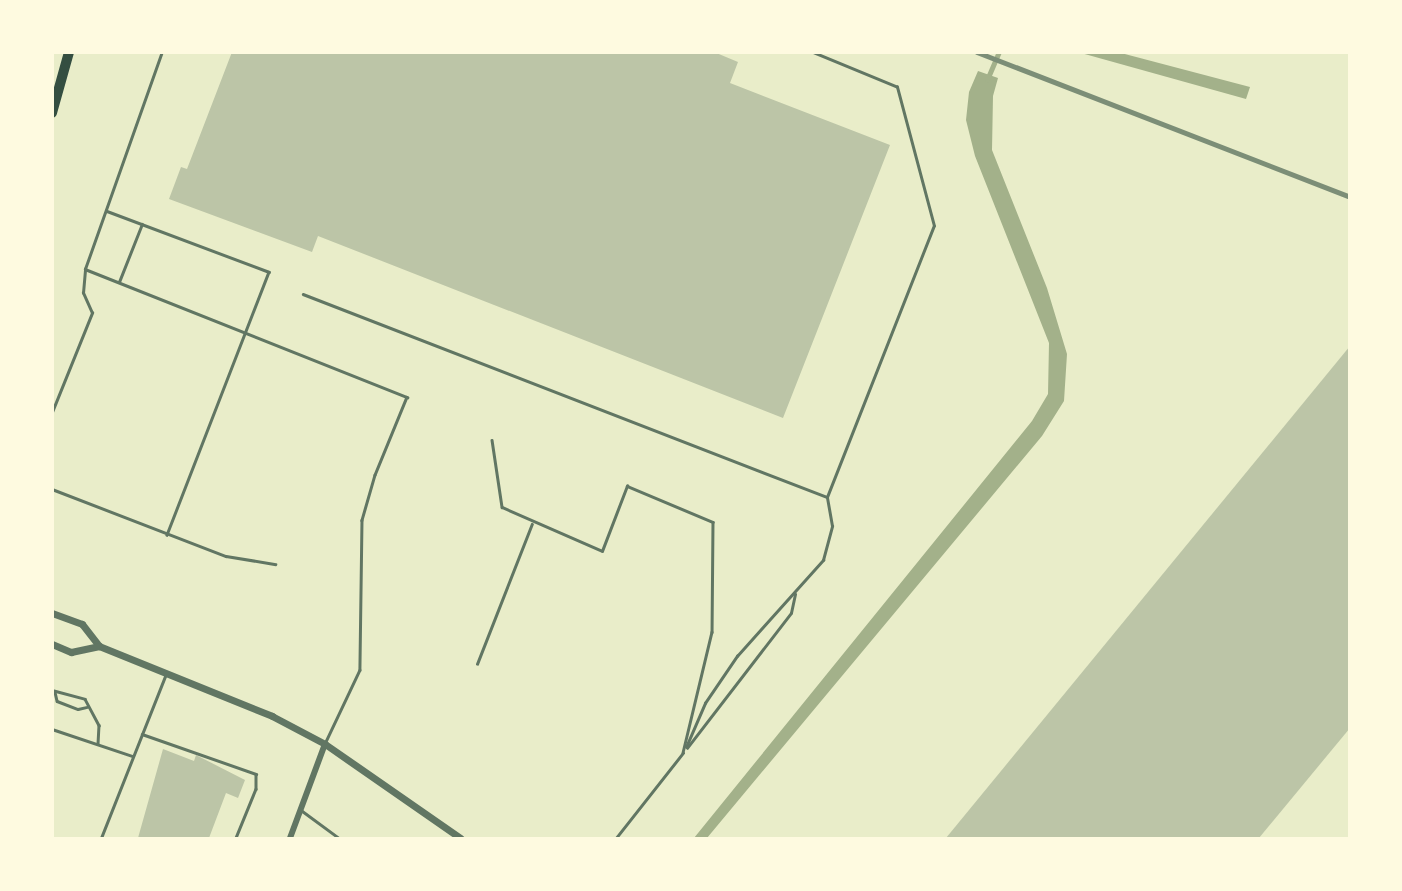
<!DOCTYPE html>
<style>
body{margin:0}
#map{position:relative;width:1402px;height:891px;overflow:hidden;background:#e9edc9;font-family:"Exo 2",sans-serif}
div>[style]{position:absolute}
.water>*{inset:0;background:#a3b18a}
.stream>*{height:4.5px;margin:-2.25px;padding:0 2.25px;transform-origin:2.25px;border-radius:2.25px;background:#a3b18a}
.building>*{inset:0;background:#bcc5a7}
.service>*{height:2.5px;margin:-1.25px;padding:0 1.25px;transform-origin:1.25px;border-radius:1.25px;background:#617663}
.minor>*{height:6px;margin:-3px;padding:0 3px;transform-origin:3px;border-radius:3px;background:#617663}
.tertiary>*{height:7px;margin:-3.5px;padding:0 3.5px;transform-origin:3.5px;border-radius:3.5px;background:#617663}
.primary>*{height:10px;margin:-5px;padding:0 5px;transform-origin:5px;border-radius:5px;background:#344e41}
.rail>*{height:4.5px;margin:-2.25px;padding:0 2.25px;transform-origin:2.25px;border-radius:2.25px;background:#7c8e77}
span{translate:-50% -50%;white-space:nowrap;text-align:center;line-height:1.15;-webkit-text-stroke:7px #fefae0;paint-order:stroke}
.frame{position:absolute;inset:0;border:54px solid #fefae0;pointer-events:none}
</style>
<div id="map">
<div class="water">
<i style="clip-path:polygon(1081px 53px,1121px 53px,1250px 87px,1246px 99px)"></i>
<i style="clip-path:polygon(978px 71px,998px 78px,993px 96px,992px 150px,1047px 288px,1067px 354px,1064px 401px,1042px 436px,707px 838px,694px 838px,1032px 421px,1048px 394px,1049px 343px,975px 156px,966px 120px,969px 92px)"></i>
</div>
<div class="stream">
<i style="left:987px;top:80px;width:30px;rotate:-67deg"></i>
</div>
<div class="building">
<i style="clip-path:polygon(232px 52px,714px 52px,738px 62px,730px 83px,890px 145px,783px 418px,318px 236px,312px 252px,169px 199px,181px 167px,187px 169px)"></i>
<i style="clip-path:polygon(1350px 346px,1350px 728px,1259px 838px,946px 838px)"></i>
<i style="clip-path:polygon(163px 749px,194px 761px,196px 755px,245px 780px,238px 798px,226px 793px,209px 838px,138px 838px)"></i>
</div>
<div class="service">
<i style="left:107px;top:211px;width:173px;rotate:20.6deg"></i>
<i style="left:269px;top:272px;width:282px;rotate:111.2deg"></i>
<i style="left:85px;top:269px;width:230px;rotate:-70.5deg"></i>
<i style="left:119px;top:282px;width:62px;rotate:-68.4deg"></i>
<i style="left:303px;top:294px;width:562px;rotate:21.18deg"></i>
<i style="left:827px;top:497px;width:291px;rotate:-68.5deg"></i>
<i style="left:934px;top:226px;width:144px;rotate:-104.9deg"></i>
<i style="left:897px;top:87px;width:92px;rotate:-157.6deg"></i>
<i style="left:52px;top:412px;width:107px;rotate:-68deg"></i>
<i style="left:92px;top:313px;width:22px;rotate:-114deg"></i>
<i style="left:83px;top:293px;width:24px;rotate:-85deg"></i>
<i style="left:85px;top:269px;width:347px;rotate:21.7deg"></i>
<i style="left:407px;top:397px;width:84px;rotate:112.3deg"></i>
<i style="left:375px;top:475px;width:47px;rotate:106.1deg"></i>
<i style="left:362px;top:520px;width:150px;rotate:90.8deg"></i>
<i style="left:360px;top:670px;width:82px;rotate:115.3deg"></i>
<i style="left:492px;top:440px;width:68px;rotate:81.5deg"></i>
<i style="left:502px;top:507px;width:109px;rotate:23.7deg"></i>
<i style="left:602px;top:551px;width:70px;rotate:-69deg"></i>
<i style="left:627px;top:486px;width:93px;rotate:22.7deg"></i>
<i style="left:713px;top:522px;width:110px;rotate:90.5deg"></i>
<i style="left:712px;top:632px;width:124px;rotate:103.5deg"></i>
<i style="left:52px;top:489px;width:186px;rotate:21.1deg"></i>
<i style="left:226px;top:556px;width:50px;rotate:9.3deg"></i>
<i style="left:477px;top:664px;width:150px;rotate:-68.6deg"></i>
<i style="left:52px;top:690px;width:34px;rotate:15deg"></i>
<i style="left:85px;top:699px;width:30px;rotate:62deg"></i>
<i style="left:99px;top:725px;width:19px;rotate:93deg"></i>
<i style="left:55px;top:692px;width:9px;rotate:77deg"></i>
<i style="left:57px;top:701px;width:22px;rotate:21deg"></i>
<i style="left:78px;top:709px;width:9px;rotate:-13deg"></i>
<i style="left:52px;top:729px;width:84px;rotate:18.6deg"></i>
<i style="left:142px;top:734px;width:121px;rotate:19.3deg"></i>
<i style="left:256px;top:774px;width:15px;rotate:90deg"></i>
<i style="left:256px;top:789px;width:53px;rotate:112.2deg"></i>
<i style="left:686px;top:747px;width:48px;rotate:-66.6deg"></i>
<i style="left:705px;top:703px;width:57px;rotate:-55.8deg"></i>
<i style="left:737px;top:656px;width:129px;rotate:-48.1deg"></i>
<i style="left:823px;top:560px;width:35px;rotate:-75deg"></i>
<i style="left:832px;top:526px;width:28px;rotate:-100deg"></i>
<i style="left:687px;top:748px;width:170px;rotate:-52.4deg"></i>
<i style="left:791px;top:613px;width:19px;rotate:-78deg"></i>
<i style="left:301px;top:810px;width:47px;rotate:36.4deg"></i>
<i style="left:101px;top:838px;width:174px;rotate:-68.4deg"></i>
<i style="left:616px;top:838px;width:108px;rotate:-51.8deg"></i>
</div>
<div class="minor">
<i style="left:290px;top:838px;width:100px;rotate:-69.6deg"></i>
</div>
<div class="tertiary">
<i style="left:52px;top:613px;width:32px;rotate:20deg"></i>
<i style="left:82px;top:624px;width:28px;rotate:52deg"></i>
<i style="left:99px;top:646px;width:187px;rotate:22deg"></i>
<i style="left:272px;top:716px;width:60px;rotate:27.8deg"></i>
<i style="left:325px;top:744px;width:165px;rotate:34.8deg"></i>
<i style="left:52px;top:644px;width:21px;rotate:23deg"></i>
<i style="left:71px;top:652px;width:29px;rotate:-12deg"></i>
</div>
<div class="primary">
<i style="left:52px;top:113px;width:63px;rotate:-74.4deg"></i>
</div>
<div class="rail">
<i style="left:977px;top:52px;width:400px;rotate:21.2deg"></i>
</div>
<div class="frame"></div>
</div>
